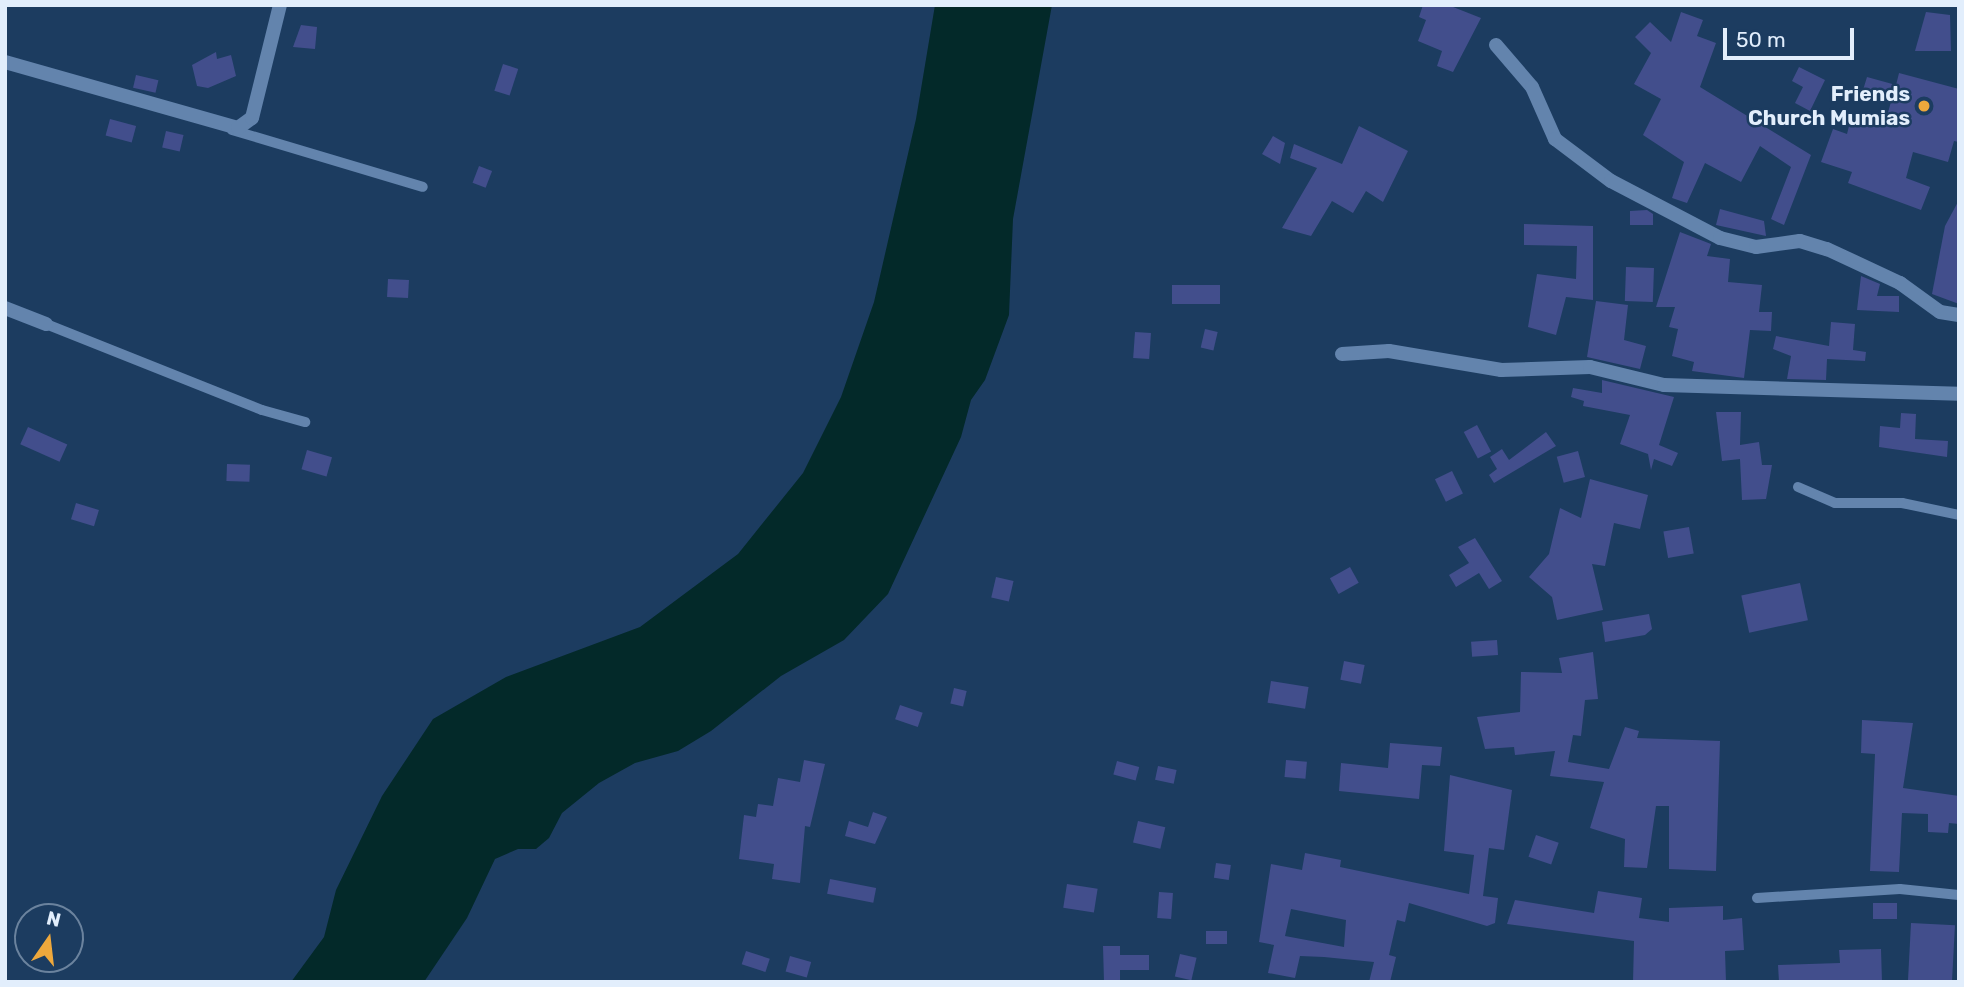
<!DOCTYPE html>
<style>
body{margin:0}
#map{position:relative;width:1964px;height:987px;overflow:hidden;background:#1c3c60;font-family:Rubik,sans-serif}
div>[style]{position:absolute}
.water>*{inset:0;background:#032929}
.building>*{inset:0;background:#424e8c;transform-origin:0 0}
.lane>*{height:10px;margin:-5px;padding:0 5px;transform-origin:5px;border-radius:5px;background:#6384ad}
.street>*{height:14px;margin:-7px;padding:0 7px;transform-origin:7px;border-radius:7px;background:#6384ad}
.dots>*{width:19px;height:19px;translate:-50% -50%;box-sizing:border-box;border:4px solid #1c3c60;border-radius:50%}
span{translate:-50% -50%;white-space:nowrap;text-align:center;line-height:1.15;-webkit-text-stroke:5px #1c3c60;paint-order:stroke}
.poi-label{font-size:21px;color:#e2eefc;font-weight:700}
.right{translate:-100% -50%;text-align:right}
.frame{position:absolute;inset:0;border:7px solid #e2eefc;pointer-events:none}
.north{position:absolute;left:14px;top:903px;width:70px;height:70px;box-sizing:border-box;background:#1c3c60;border:2px solid #6b839e;border-radius:50%;rotate:14deg;font-size:19px;font-weight:700;line-height:28px;text-align:center;color:#e2eefc}
.north::after{content:'';display:block;margin:auto;width:24px;height:32px;background:#eea83c;clip-path:polygon(50% 0,100% 100%,50% 72%,0 100%)}
.scale{position:absolute;left:1723px;top:28px;width:131px;height:32px;box-sizing:border-box;border:4px solid #e2eefc;border-top:0;padding-left:9px;font-size:21px;line-height:24px;white-space:nowrap;color:#e2eefc;-webkit-text-stroke:5px #1c3c60;paint-order:stroke}
</style>
<div id="map">
<div class="water">
<i style="clip-path:polygon(935px 5px,1052px 5px,1013px 219px,1009px 315px,985px 380px,971px 400px,961px 437px,888px 594px,844px 640px,781px 676px,711px 731px,678px 751px,635px 763px,599px 783px,562px 813px,549px 838px,536px 849px,518px 849px,495px 859px,467px 918px,424px 982px,291px 982px,324px 937px,336px 890px,382px 796px,433px 719px,506px 677px,640px 627px,738px 554px,803px 473px,841px 397px,874px 302px,916px 119px)"></i>
</div>
<div class="building">
<i style="clip-path:polygon(1423px 5px,1448px 5px,1481px 18px,1453px 72px,1437px 66px,1442px 51px,1418px 41px,1426px 20px,1419px 17px)"></i>
<i style="clip-path:polygon(1681px 12px,1703px 20px,1697px 36px,1716px 43px,1700px 87px,1811px 155px,1784px 225px,1771px 219px,1791px 167px,1760px 146px,1741px 182px,1705px 163px,1687px 203px,1672px 198px,1684px 162px,1643px 135px,1661px 99px,1634px 84px,1651px 53px,1635px 37px,1650px 22px,1671px 42px)"></i>
<i style="clip-path:polygon(1926px 12px,1950px 15px,1951px 51px,1915px 51px)"></i>
<i style="clip-path:polygon(301px 25px,317px 27px,315px 49px,293px 47px)"></i>
<i style="clip-path:polygon(216px 52px,217px 59px,231px 55px,236px 76px,208px 88px,197px 86px,192px 65px)"></i>
<i style="left:503px;top:64px;width:16px;height:28px;rotate:18deg"></i>
<i style="clip-path:polygon(1799px 67px,1825px 80px,1810px 111px,1795px 103px,1803px 87px,1792px 81px)"></i>
<i style="clip-path:polygon(1899px 73px,1959px 89px,1959px 142px,1954px 141px,1948px 162px,1913px 152px,1906px 178px,1930px 187px,1921px 210px,1848px 183px,1852px 172px,1821px 162px,1833px 129px,1847px 134px,1851px 118px,1884px 127px,1892px 98px,1863px 90px,1867px 77px,1896px 85px)"></i>
<i style="left:136px;top:75px;width:23px;height:13px;rotate:13deg"></i>
<i style="left:110px;top:119px;width:27px;height:17px;rotate:15deg"></i>
<i style="clip-path:polygon(1359px 126px,1408px 151px,1383px 202px,1366px 191px,1353px 213px,1332px 201px,1311px 236px,1282px 228px,1317px 168px,1290px 158px,1294px 144px,1342px 164px)"></i>
<i style="left:166px;top:131px;width:18px;height:17px;rotate:13deg"></i>
<i style="clip-path:polygon(1273px 136px,1285px 143px,1280px 164px,1262px 154px)"></i>
<i style="left:479px;top:166px;width:14px;height:18px;rotate:21deg"></i>
<i style="clip-path:polygon(1959px 200px,1959px 304px,1932px 294px,1945px 226px)"></i>
<i style="clip-path:polygon(1720px 209px,1764px 221px,1766px 236px,1716px 225px)"></i>
<i style="clip-path:polygon(1647px 210px,1653px 214px,1653px 225px,1630px 225px,1630px 211px)"></i>
<i style="clip-path:polygon(1524px 224px,1593px 226px,1593px 300px,1566px 297px,1556px 335px,1528px 327px,1537px 274px,1576px 279px,1577px 246px,1524px 245px)"></i>
<i style="clip-path:polygon(1680px 232px,1711px 244px,1707px 256px,1730px 259px,1728px 282px,1762px 285px,1759px 312px,1772px 312px,1771px 331px,1750px 330px,1744px 378px,1692px 371px,1694px 362px,1672px 356px,1678px 329px,1669px 327px,1675px 307px,1656px 307px)"></i>
<i style="left:1626px;top:267px;width:28px;height:34px;rotate:2deg"></i>
<i style="clip-path:polygon(1861px 276px,1880px 284px,1877px 296px,1899px 296px,1899px 312px,1857px 310px)"></i>
<i style="left:388px;top:279px;width:21px;height:18px;rotate:3deg"></i>
<i style="left:1172px;top:285px;width:48px;height:19px"></i>
<i style="clip-path:polygon(1596px 301px,1628px 305px,1624px 340px,1646px 346px,1640px 369px,1587px 357px)"></i>
<i style="clip-path:polygon(1831px 322px,1855px 324px,1853px 350px,1866px 352px,1865px 361px,1827px 359px,1826px 380px,1787px 379px,1791px 356px,1773px 349px,1776px 336px,1829px 346px)"></i>
<i style="left:1205px;top:329px;width:13px;height:19px;rotate:13deg"></i>
<i style="left:1135px;top:332px;width:16px;height:26px;rotate:4deg"></i>
<i style="clip-path:polygon(1602px 380px,1674px 397px,1659px 445px,1678px 453px,1672px 466px,1654px 459px,1651px 470px,1648px 454px,1620px 444px,1630px 415px,1583px 406px,1584px 401px,1571px 397px,1573px 388px,1602px 393px)"></i>
<i style="clip-path:polygon(1716px 412px,1741px 412px,1740px 445px,1759px 442px,1762px 465px,1772px 465px,1766px 499px,1742px 500px,1740px 459px,1722px 461px)"></i>
<i style="clip-path:polygon(1901px 413px,1916px 414px,1915px 439px,1948px 441px,1947px 457px,1879px 447px,1880px 426px,1900px 428px)"></i>
<i style="left:1477px;top:425px;width:30px;height:15px;rotate:62deg"></i>
<i style="left:28px;top:427px;width:43px;height:19px;rotate:24deg"></i>
<i style="clip-path:polygon(1546px 432px,1556px 446px,1494px 483px,1489px 475px,1497px 469px,1490px 457px,1502px 449px,1509px 460px)"></i>
<i style="left:307px;top:450px;width:26px;height:20px;rotate:16deg"></i>
<i style="left:1578px;top:451px;width:27px;height:22px;rotate:75deg"></i>
<i style="left:227px;top:464px;width:23px;height:17px;rotate:2deg"></i>
<i style="left:1452px;top:471px;width:25px;height:19px;rotate:64deg"></i>
<i style="clip-path:polygon(1590px 479px,1648px 495px,1640px 529px,1614px 523px,1605px 566px,1592px 564px,1603px 610px,1557px 620px,1552px 597px,1529px 577px,1549px 554px,1560px 508px,1581px 518px)"></i>
<i style="left:76px;top:503px;width:24px;height:17px;rotate:17deg"></i>
<i style="left:1689px;top:527px;width:27px;height:26px;rotate:80deg"></i>
<i style="clip-path:polygon(1475px 538px,1502px 581px,1489px 589px,1479px 573px,1456px 587px,1449px 575px,1469px 563px,1458px 547px)"></i>
<i style="left:1350px;top:567px;width:18px;height:23px;rotate:61deg"></i>
<i style="left:996px;top:577px;width:18px;height:21px;rotate:13deg"></i>
<i style="left:1800px;top:583px;width:38px;height:60px;rotate:78deg"></i>
<i style="clip-path:polygon(1649px 614px,1652px 629px,1645px 635px,1605px 642px,1602px 622px)"></i>
<i style="left:1497px;top:640px;width:15px;height:26px;rotate:86deg"></i>
<i style="clip-path:polygon(1593px 652px,1598px 699px,1585px 700px,1581px 736px,1573px 735px,1568px 762px,1609px 769px,1625px 727px,1639px 731px,1637px 738px,1720px 741px,1716px 871px,1669px 869px,1669px 806px,1656px 806px,1647px 868px,1624px 867px,1625px 839px,1590px 828px,1604px 782px,1550px 776px,1555px 751px,1515px 755px,1514px 747px,1485px 749px,1477px 717px,1520px 712px,1521px 672px,1562px 673px,1559px 658px)"></i>
<i style="left:1344px;top:661px;width:21px;height:19px;rotate:11deg"></i>
<i style="left:1271px;top:681px;width:38px;height:22px;rotate:9deg"></i>
<i style="left:954px;top:688px;width:13px;height:16px;rotate:13deg"></i>
<i style="left:900px;top:705px;width:24px;height:15px;rotate:19deg"></i>
<i style="clip-path:polygon(1862px 720px,1913px 723px,1903px 788px,1959px 796px,1959px 824px,1949px 823px,1948px 833px,1928px 832px,1928px 814px,1902px 813px,1899px 872px,1870px 871px,1875px 754px,1861px 753px)"></i>
<i style="clip-path:polygon(1390px 743px,1442px 747px,1440px 766px,1422px 765px,1419px 799px,1339px 791px,1341px 763px,1388px 768px)"></i>
<i style="clip-path:polygon(804px 760px,825px 764px,810px 827px,805px 826px,800px 883px,772px 879px,774px 864px,739px 859px,744px 815px,756px 817px,758px 804px,773px 806px,778px 778px,800px 782px)"></i>
<i style="left:1286px;top:760px;width:21px;height:17px;rotate:5deg"></i>
<i style="left:1117px;top:761px;width:23px;height:14px;rotate:15deg"></i>
<i style="left:1158px;top:766px;width:19px;height:14px;rotate:12deg"></i>
<i style="clip-path:polygon(evenodd,1450px 775px,1512px 790px,1504px 850px,1489px 848px,1483px 896px,1498px 898px,1495px 923px,1487px 926px,1409px 903px,1405px 922px,1397px 920px,1389px 955px,1396px 957px,1390px 982px,1369px 982px,1374px 962px,1324px 957px,1300px 956px,1295px 978px,1268px 973px,1274px 945px,1259px 942px,1271px 864px,1302px 870px,1305px 853px,1341px 860px,1340px 867px,1469px 894px,1474px 855px,1444px 851px,1450px 775px,1291px 909px,1346px 920px,1344px 947px,1285px 936px,1291px 909px)"></i>
<i style="clip-path:polygon(873px 812px,887px 817px,875px 844px,845px 836px,849px 821px,868px 827px)"></i>
<i style="left:1138px;top:821px;width:28px;height:22px;rotate:13deg"></i>
<i style="left:1536px;top:835px;width:24px;height:23px;rotate:19deg"></i>
<i style="left:1216px;top:863px;width:15px;height:15px;rotate:8deg"></i>
<i style="left:830px;top:879px;width:47px;height:15px;rotate:11deg"></i>
<i style="left:1067px;top:884px;width:31px;height:24px;rotate:9deg"></i>
<i style="clip-path:polygon(1598px 891px,1642px 898px,1639px 918px,1669px 922px,1669px 908px,1723px 906px,1723px 920px,1742px 918px,1744px 950px,1725px 951px,1726px 982px,1633px 982px,1634px 941px,1507px 924px,1515px 900px,1594px 913px)"></i>
<i style="left:1159px;top:892px;width:14px;height:26px;rotate:4deg"></i>
<i style="left:1873px;top:903px;width:24px;height:16px"></i>
<i style="left:1911px;top:923px;width:44px;height:59px;rotate:3deg"></i>
<i style="left:1206px;top:931px;width:21px;height:13px"></i>
<i style="clip-path:polygon(1103px 946px,1120px 946px,1120px 955px,1149px 955px,1149px 970px,1120px 970px,1120px 982px,1104px 982px)"></i>
<i style="clip-path:polygon(1881px 949px,1882px 982px,1779px 982px,1778px 965px,1840px 963px,1839px 950px)"></i>
<i style="left:746px;top:951px;width:25px;height:14px;rotate:18deg"></i>
<i style="left:1180px;top:954px;width:17px;height:23px;rotate:13deg"></i>
<i style="left:790px;top:956px;width:22px;height:16px;rotate:16deg"></i>
</div>
<div class="lane">
<i style="left:232px;top:130px;width:199px;rotate:16.6deg"></i>
<i style="left:46px;top:324px;width:232px;rotate:21.7deg"></i>
<i style="left:262px;top:410px;width:45px;rotate:15.6deg"></i>
<i style="left:1798px;top:487px;width:40px;rotate:23.4deg"></i>
<i style="left:1835px;top:503px;width:67px"></i>
<i style="left:1902px;top:503px;width:58px;rotate:11.9deg"></i>
<i style="left:1757px;top:898px;width:143px;rotate:-3.6deg"></i>
<i style="left:1900px;top:889px;width:59px;rotate:5.8deg"></i>
</div>
<div class="street">
<i style="left:1496px;top:45px;width:55px;rotate:49.4deg"></i>
<i style="left:1532px;top:87px;width:57px;rotate:66.1deg"></i>
<i style="left:1555px;top:139px;width:70px;rotate:36.9deg"></i>
<i style="left:1611px;top:181px;width:123px;rotate:27.6deg"></i>
<i style="left:1720px;top:238px;width:37px;rotate:14deg"></i>
<i style="left:1756px;top:247px;width:44px;rotate:-7.8deg"></i>
<i style="left:1800px;top:241px;width:28px;rotate:17deg"></i>
<i style="left:1827px;top:249px;width:81px;rotate:25deg"></i>
<i style="left:1900px;top:283px;width:49px;rotate:35.9deg"></i>
<i style="left:1940px;top:312px;width:19px;rotate:9deg"></i>
<i style="left:5px;top:62px;width:242px;rotate:15.8deg"></i>
<i style="left:238px;top:128px;width:17px;rotate:-36deg"></i>
<i style="left:252px;top:118px;width:116px;rotate:-76.1deg"></i>
<i style="left:5px;top:308px;width:44px;rotate:21.3deg"></i>
<i style="left:1342px;top:354px;width:47px;rotate:-3.7deg"></i>
<i style="left:1389px;top:351px;width:114px;rotate:9.6deg"></i>
<i style="left:1501px;top:370px;width:89px;rotate:-1.9deg"></i>
<i style="left:1590px;top:367px;width:76px;rotate:13.7deg"></i>
<i style="left:1664px;top:385px;width:295px;rotate:1.7deg"></i>
</div>
<div class="dots">
<i style="left:1924px;top:106px;background:#eea83c"></i>
</div>
<div class="poi-label">
<span class="right" style="left:1910px;top:106px">Friends<br>Church Mumias</span>
</div>
<div class="frame"></div>
<div class="north">N</div>
<div class="scale">50 m</div>
</div>
